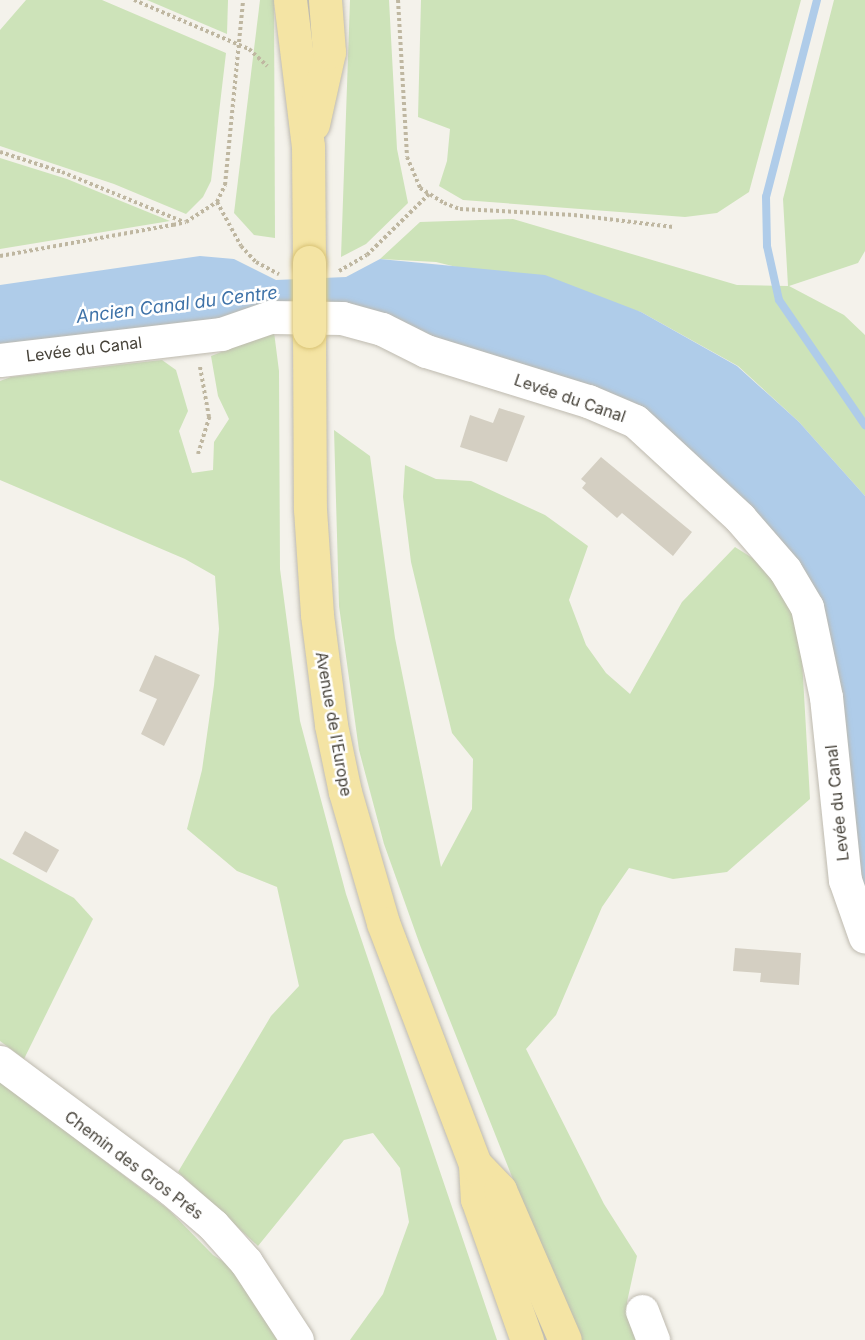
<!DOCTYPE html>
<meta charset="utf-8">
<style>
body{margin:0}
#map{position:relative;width:865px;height:1340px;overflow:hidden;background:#f4f2eb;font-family:Inter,sans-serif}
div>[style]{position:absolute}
.green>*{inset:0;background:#cde3b9}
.water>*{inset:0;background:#afcce9}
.stream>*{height:8px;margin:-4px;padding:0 4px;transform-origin:4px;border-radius:4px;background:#afcce9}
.building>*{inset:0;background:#d4cfc2;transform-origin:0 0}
.path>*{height:4px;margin-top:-2px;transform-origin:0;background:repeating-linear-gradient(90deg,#bfb7a1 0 3px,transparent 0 6px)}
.roads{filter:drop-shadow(0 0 2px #bebaaf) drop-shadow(0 0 2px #bebaaf)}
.minor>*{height:33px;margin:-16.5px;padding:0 16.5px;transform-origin:16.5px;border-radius:16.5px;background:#fff}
.major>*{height:33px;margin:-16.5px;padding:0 16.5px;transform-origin:16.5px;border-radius:16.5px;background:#f4e4a4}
.bridges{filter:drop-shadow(0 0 2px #d8c275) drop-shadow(0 0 2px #d8c275)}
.major-bridge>*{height:33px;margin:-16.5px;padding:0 16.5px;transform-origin:16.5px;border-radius:16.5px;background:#f4e4a4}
span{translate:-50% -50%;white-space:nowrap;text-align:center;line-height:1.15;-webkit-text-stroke:5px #fff;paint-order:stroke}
.street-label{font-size:16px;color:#47433a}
.water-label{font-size:18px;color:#3e72a8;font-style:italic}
</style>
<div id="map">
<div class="green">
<i style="clip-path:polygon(26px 0,102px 0,226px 53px,211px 181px,203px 197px,186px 214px,114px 184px,0 146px,0 30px)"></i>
<i style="clip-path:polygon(147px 0,228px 0,227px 34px)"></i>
<i style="clip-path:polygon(260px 0,274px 0,275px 238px,254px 235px,234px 213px)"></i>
<i style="clip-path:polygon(350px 0,389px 0,397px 149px,408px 203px,366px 244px,341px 257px)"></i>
<i style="clip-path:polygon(421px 0,801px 0,749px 192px,717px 213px,685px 217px,463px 200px,439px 186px,447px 161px,450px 129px,418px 117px)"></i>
<i style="clip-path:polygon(834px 0,865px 0,865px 251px,858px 263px,789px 286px,844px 315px,865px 335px,865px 496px,799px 422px,738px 366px,641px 312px,436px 262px,380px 259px,420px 222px,513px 219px,737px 285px,788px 286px,783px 199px)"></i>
<i style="clip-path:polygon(0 158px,67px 179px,170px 221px,0 249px)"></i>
<i style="clip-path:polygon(274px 332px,279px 371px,280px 569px,300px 721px,346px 894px,497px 1340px,350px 1340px,383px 1294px,409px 1222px,400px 1168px,373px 1133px,344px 1140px,258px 1246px,178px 1172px,271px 1016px,299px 986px,277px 887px,237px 871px,187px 829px,202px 770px,214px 685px,219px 629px,215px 576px,185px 559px,0 480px,0 381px,11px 377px,162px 360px,176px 370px,188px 411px,179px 431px,192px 473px,213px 470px,214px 442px,229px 419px,218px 396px,211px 356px)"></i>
<i style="clip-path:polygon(334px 430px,370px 456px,395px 638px,441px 867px,472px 809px,473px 759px,452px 733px,411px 562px,403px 497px,405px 465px,436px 479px,471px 481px,545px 515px,588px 546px,569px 600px,586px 645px,606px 673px,630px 694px,682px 602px,735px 547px,765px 566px,788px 602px,801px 642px,810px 799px,727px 872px,673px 879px,629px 868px,602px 907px,556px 1015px,526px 1049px,604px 1204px,637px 1256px,627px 1302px,629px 1323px,640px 1340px,581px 1340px,543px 1255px,420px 945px,384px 844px,359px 750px,339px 606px)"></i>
<i style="clip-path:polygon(0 858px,74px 898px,93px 919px,24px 1059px,0 1041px)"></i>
<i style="clip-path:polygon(0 1081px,169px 1210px,213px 1255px,235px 1269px,280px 1340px,0 1340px)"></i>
</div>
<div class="water">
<i style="clip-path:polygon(200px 256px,234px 259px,276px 280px,346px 277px,380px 259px,545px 275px,641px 312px,737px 366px,799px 422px,865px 496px,865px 920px,838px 683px,826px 620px,769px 531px,542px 375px,377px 317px,0 353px,0 285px)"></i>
</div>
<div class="stream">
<i style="left:817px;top:0;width:203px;rotate:104.5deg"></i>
<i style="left:766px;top:197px;width:49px;rotate:88.8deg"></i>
<i style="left:767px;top:246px;width:55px;rotate:77.5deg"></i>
<i style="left:779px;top:300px;width:152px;rotate:55.5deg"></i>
</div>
<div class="building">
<i style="clip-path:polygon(499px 408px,525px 416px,507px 462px,460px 447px,470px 415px,493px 423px)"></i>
<i style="clip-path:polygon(601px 457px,692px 532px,673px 556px,622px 513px,617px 518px,582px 488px,586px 483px,581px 479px)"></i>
<i style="clip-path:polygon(155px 655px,200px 675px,164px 746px,141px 734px,157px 699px,139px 691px)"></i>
<i style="left:25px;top:831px;width:39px;height:26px;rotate:29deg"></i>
<i style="clip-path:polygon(735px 948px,801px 953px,799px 985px,760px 982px,761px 973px,733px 971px)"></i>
</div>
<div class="path">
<i style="left:134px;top:0;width:125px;rotate:23.1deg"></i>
<i style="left:249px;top:49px;width:25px;rotate:43deg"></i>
<i style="left:398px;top:0;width:157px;rotate:86.7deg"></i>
<i style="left:407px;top:157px;width:34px;rotate:67deg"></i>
<i style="left:420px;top:188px;width:28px;rotate:32deg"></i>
<i style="left:444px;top:203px;width:17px;rotate:21deg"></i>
<i style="left:460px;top:209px;width:114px;rotate:3deg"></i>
<i style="left:574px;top:215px;width:100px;rotate:6.9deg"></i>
<i style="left:0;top:152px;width:65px;rotate:17.9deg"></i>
<i style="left:62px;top:172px;width:132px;rotate:22.3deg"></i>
<i style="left:217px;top:202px;width:50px;rotate:61.4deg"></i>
<i style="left:241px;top:246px;width:22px;rotate:47deg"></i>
<i style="left:256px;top:262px;width:26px;rotate:28deg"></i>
<i style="left:0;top:256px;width:176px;rotate:-10.2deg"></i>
<i style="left:173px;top:225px;width:13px;rotate:-13deg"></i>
<i style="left:186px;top:222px;width:37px;rotate:-33deg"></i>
<i style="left:217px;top:202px;width:19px;rotate:-65deg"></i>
<i style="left:225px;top:185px;width:186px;rotate:-84.4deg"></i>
<i style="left:339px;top:271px;width:32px;rotate:-30deg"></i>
<i style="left:367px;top:255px;width:87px;rotate:-44.5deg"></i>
<i style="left:198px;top:454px;width:39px;rotate:-73deg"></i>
<i style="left:209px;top:417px;width:51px;rotate:-100.2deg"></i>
</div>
<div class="roads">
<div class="minor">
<i style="left:0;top:360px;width:223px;rotate:-6.7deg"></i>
<i style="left:221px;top:334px;width:52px;rotate:-19.1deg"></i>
<i style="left:270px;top:317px;width:72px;rotate:0.8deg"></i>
<i style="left:342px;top:318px;width:41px;rotate:15.4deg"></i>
<i style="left:382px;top:329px;width:49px;rotate:26.6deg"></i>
<i style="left:426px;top:351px;width:170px;rotate:17.2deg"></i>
<i style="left:588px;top:401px;width:51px;rotate:23.1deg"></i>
<i style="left:635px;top:421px;width:143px;rotate:42.7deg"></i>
<i style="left:740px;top:518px;width:69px;rotate:49.1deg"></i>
<i style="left:785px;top:570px;width:43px;rotate:59.3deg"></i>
<i style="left:807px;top:607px;width:92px;rotate:78.1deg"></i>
<i style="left:826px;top:697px;width:184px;rotate:84.1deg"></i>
<i style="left:845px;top:880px;width:60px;rotate:70.7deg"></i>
<i style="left:0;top:1062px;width:213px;rotate:36.6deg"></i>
<i style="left:171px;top:1189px;width:55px;rotate:40.6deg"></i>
<i style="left:213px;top:1225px;width:50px;rotate:48.3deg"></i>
<i style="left:246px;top:1262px;width:93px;rotate:56.8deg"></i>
<i style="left:642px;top:1311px;width:31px;rotate:69deg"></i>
</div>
<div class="major">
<i style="left:290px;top:0;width:147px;rotate:83deg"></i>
<i style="left:308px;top:146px;width:116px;rotate:89.5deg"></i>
<i style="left:313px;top:124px;width:74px;rotate:-77.5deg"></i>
<i style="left:329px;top:52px;width:52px;rotate:-94.4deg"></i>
<i style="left:309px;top:331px;width:178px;rotate:89.7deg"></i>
<i style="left:310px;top:509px;width:106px;rotate:86.2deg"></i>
<i style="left:317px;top:615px;width:111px;rotate:82.7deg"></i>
<i style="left:331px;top:725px;width:68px;rotate:78.2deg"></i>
<i style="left:345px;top:792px;width:136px;rotate:73.8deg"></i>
<i style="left:383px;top:923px;width:258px;rotate:69.1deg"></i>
<i style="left:475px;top:1164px;width:35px;rotate:87deg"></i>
<i style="left:477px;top:1199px;width:150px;rotate:70.5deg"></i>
<i style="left:475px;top:1164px;width:36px;rotate:46deg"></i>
<i style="left:500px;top:1190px;width:163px;rotate:66.6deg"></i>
</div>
</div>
<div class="bridges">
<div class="major-bridge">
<i style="left:309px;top:331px;width:69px;rotate:-90deg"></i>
</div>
</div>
<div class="street-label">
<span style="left:84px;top:349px;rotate:-7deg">Levée du Canal</span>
<span style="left:570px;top:398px;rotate:19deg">Levée du Canal</span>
<span style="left:334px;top:724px;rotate:80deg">Avenue de l'Europe</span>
<span style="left:837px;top:803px;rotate:-96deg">Levée du Canal</span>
<span style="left:134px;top:1165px;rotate:37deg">Chemin des Gros Prés</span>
</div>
<div class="water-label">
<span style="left:177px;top:305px;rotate:-7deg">Ancien Canal du Centre</span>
</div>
</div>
